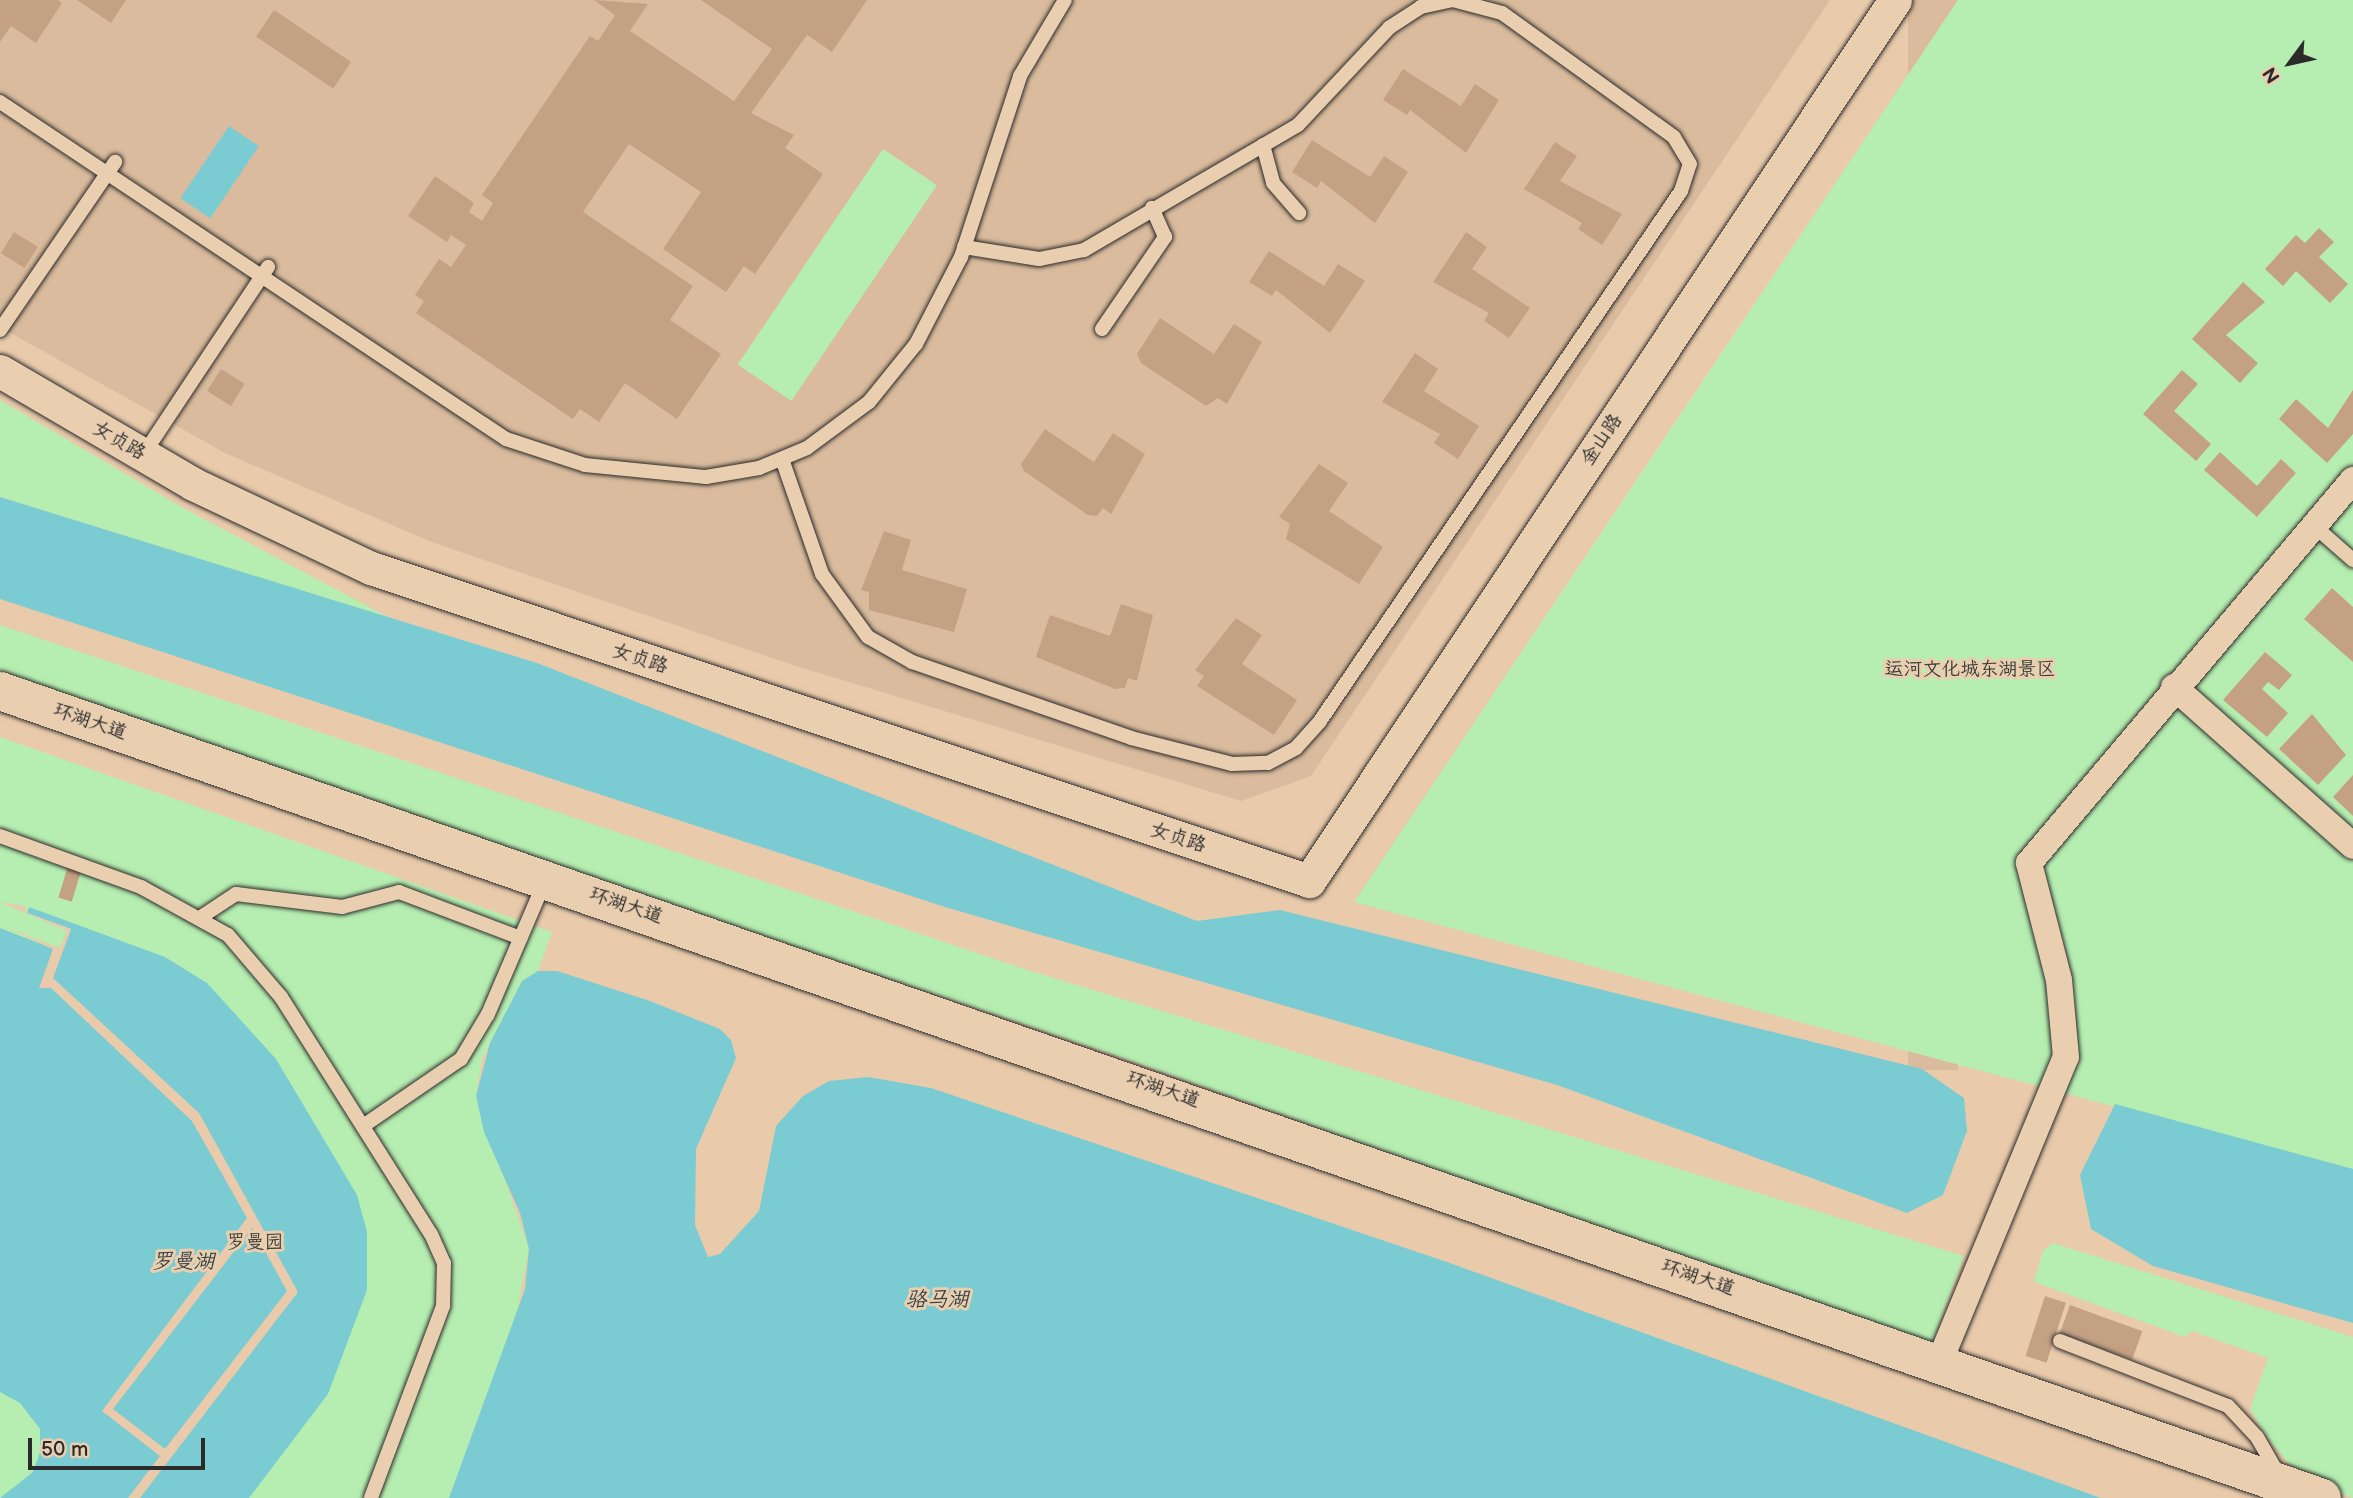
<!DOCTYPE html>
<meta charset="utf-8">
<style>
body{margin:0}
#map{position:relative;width:2353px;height:1498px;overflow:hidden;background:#e9caab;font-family:"Balsamiq Sans","LXGW WenKai TC",sans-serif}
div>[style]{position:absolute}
.built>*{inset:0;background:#dabb9d;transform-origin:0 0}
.green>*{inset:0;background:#b6eeb1;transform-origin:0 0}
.water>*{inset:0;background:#7bccd2;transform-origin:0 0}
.pier>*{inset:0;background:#e9caab}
.building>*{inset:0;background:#c5a184;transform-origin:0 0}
.roads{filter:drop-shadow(0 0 2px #2b2b2b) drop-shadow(0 0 2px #2b2b2b)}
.service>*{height:14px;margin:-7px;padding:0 7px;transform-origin:7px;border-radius:7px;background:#e9ceb0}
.minor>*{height:26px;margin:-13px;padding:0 13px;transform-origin:13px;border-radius:13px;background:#e9ceb0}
.tertiary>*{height:33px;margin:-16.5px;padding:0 16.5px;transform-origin:16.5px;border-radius:16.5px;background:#e9ceb0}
.secondary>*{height:38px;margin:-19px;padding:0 19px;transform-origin:19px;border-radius:19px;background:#e9ceb0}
span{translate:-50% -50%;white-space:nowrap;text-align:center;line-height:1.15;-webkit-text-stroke:6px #e9ceb0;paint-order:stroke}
.street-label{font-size:19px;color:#2b2b2b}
.park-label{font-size:19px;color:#393e38}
.water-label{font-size:21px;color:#374344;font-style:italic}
.north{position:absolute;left:2255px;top:28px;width:70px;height:70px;-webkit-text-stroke:5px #e9ceb0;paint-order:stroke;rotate:237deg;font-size:19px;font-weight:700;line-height:28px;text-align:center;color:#2b2b2b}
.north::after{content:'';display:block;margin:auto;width:24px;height:32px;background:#2b2b2b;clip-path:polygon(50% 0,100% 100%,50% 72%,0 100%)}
.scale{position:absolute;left:28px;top:1438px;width:177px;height:32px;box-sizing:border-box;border:4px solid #2b2b2b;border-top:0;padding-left:9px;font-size:21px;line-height:24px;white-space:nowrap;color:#2b2b2b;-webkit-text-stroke:5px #e9ceb0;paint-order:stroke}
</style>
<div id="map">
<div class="built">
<i style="clip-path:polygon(0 0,1830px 0,1311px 776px,1241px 801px,796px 666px,434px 543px,225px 453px,0 327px)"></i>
<i style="left:1908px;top:0;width:50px;height:1070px"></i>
</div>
<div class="green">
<i style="clip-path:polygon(1958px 0,2353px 0,2353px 1171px,1354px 902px)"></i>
<i style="left:883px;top:149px;width:65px;height:260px;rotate:34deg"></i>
<i style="clip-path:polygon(0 400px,185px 509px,390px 618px,0 497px)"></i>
<i style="clip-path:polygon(0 625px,1034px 972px,1964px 1256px,1931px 1346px,1129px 1060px,0 676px)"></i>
<i style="clip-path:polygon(0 737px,552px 932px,538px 971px,522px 981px,482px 1059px,476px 1096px,529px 1249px,513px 1332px,449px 1498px,0 1498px)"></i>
<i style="clip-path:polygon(2053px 1243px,2353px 1337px,2353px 1498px,2305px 1483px,2266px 1436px,2250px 1409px,2268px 1358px,2192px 1331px,2185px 1337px,2034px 1282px,2043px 1251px)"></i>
</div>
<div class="water">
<i style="left:229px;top:126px;width:36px;height:87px;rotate:34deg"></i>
<i style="clip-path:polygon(0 497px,537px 663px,1197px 921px,1280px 910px,1922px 1069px,1964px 1098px,1967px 1131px,1943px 1195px,1907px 1213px,1557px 1085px,945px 907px,0 599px)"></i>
<i style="clip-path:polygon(29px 907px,165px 957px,207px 983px,276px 1059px,357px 1195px,367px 1232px,367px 1290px,328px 1394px,249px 1498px,0 1498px,33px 1472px,40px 1452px,40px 1429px,20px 1403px,0 1392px,0 928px,62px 952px,71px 929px,27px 913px)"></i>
<i style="clip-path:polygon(538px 971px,557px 971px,650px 1001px,720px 1029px,731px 1040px,736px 1058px,696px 1149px,695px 1225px,708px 1257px,720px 1254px,759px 1211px,776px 1126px,803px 1096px,829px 1081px,868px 1077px,931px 1088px,1444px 1261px,2101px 1498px,449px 1498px,525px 1289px,529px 1249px,520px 1213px,484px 1132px,476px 1096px,490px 1043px,522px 981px)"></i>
<i style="clip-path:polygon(2115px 1104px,2353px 1169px,2353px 1323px,2153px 1266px,2091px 1229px,2080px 1175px)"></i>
</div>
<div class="pier">
<i style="clip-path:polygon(evenodd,0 902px,25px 906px,27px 913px,71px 929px,53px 978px,199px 1113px,298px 1292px,140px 1498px,128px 1498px,160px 1456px,102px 1411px,247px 1218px,192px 1121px,51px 988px,39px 988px,53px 949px,0 925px,60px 948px,67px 931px,0 902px,252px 1228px,287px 1291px,165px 1449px,113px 1409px,252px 1228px)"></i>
</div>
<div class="building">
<i style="clip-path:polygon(0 0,58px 0,62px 3px,36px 43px,11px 26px,0 42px)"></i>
<i style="clip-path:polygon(77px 0,126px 0,111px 23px)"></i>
<i style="clip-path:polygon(594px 0,648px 4px,630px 31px,734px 101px,772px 49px,701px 0,867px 0,832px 52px,807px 35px,751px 113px,794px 135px,785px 148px,823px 174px,755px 274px,744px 266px,726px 292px,663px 249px,701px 192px,629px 144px,583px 212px,693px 286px,670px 320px,721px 354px,677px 419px,625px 383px,599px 422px,580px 409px,573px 419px,416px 313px,424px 301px,415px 295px,439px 259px,451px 267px,466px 245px,451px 235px,447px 242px,408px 216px,435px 176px,474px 203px,469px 212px,482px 221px,493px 203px,482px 195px,590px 36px,598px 41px,615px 15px)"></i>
<i style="left:274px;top:10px;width:93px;height:32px;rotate:34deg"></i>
<i style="clip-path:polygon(1403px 69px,1461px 106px,1475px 84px,1499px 100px,1466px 153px,1410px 110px,1407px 115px,1383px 100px)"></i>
<i style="clip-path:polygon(1312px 140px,1370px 177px,1384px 156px,1408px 172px,1375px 223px,1321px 181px,1317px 188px,1292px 172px)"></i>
<i style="clip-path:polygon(1555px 142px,1577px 156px,1560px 181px,1622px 214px,1602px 245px,1578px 229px,1582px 223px,1524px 189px)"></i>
<i style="clip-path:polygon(2319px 228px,2334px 242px,2319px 257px,2348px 284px,2330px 303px,2296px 271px,2283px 286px,2265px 269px,2296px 235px,2305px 243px)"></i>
<i style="left:14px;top:232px;width:28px;height:25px;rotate:32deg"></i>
<i style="clip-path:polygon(1466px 232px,1487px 247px,1472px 269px,1530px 308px,1509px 338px,1484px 321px,1489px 313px,1433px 282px)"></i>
<i style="clip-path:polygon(1269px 251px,1324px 286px,1338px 264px,1365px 281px,1330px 333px,1276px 290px,1272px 296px,1249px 282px)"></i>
<i style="clip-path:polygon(2243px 282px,2265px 302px,2226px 335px,2258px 363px,2240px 383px,2192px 339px)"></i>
<i style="clip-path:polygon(1160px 318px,1214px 354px,1234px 324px,1262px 342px,1227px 404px,1218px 398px,1206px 406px,1141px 363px,1137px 354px)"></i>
<i style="clip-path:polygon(1415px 353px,1438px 369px,1424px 391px,1479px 426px,1458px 459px,1434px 443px,1440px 434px,1382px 402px)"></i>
<i style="left:221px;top:369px;width:28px;height:26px;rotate:32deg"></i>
<i style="clip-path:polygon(2182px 370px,2198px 384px,2174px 411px,2211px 444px,2196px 461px,2143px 414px)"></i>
<i style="clip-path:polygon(2353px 390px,2353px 434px,2327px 463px,2279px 419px,2296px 399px,2328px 428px)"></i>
<i style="clip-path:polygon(1045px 429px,1094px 462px,1113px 433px,1145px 454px,1111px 514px,1103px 508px,1097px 516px,1088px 515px,1024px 471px,1021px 464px)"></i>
<i style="clip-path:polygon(2220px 452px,2257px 486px,2281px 459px,2296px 473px,2257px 517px,2204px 470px)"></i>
<i style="clip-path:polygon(1319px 464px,1348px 483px,1329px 511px,1383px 547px,1359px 584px,1286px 539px,1290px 524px,1279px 517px)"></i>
<i style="clip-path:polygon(884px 531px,911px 540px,902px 570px,967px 589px,954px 632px,869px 610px,869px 592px,861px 590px)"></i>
<i style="clip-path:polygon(2332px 588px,2353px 607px,2353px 662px,2304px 619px)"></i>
<i style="clip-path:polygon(1121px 604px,1153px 615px,1137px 681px,1128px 678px,1125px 688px,1115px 689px,1036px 657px,1050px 615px,1110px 636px)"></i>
<i style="clip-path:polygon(1236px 618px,1262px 635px,1242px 664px,1297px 700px,1274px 735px,1197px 686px,1204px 676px,1195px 670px)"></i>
<i style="clip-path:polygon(2265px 652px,2292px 675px,2279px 690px,2268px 682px,2262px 689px,2288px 713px,2267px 737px,2223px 700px)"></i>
<i style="clip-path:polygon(2312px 714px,2346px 755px,2318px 785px,2279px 749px)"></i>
<i style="clip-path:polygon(2353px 775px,2353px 816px,2333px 797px)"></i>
<i style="left:68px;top:866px;width:14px;height:33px;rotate:17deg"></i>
<i style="left:2045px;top:1296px;width:22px;height:63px;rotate:18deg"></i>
<i style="left:2070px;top:1305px;width:77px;height:30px;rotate:20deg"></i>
</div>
<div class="roads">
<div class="service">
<i style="left:0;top:102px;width:608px;rotate:33.66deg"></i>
<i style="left:506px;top:439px;width:83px;rotate:18.2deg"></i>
<i style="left:585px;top:465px;width:122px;rotate:5.7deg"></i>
<i style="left:706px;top:477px;width:54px;rotate:-9.6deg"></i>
<i style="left:759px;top:468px;width:52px;rotate:-22.6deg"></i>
<i style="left:807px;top:448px;width:77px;rotate:-36.6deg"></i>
<i style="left:869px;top:402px;width:75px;rotate:-51deg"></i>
<i style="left:916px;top:344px;width:98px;rotate:-62.7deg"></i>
<i style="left:961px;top:257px;width:190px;rotate:-71.9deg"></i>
<i style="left:1020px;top:76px;width:88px;rotate:-59.4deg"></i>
<i style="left:1263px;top:145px;width:39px;rotate:75deg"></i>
<i style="left:1273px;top:183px;width:40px;rotate:49deg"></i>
<i style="left:1102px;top:329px;width:112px;rotate:-55.6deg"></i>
<i style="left:1165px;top:237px;width:32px;rotate:-114deg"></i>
<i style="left:0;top:330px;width:204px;rotate:-55.6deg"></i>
<i style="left:143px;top:455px;width:226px;rotate:-56.4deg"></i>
<i style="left:782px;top:459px;width:122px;rotate:70.8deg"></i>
<i style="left:822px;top:574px;width:78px;rotate:53.9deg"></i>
<i style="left:868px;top:637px;width:51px;rotate:29.6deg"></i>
<i style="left:912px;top:662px;width:232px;rotate:19.1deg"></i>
<i style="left:1131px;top:738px;width:104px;rotate:14.4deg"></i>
<i style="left:1232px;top:764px;width:36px;rotate:-2deg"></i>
<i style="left:1268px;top:763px;width:32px;rotate:-28deg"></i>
<i style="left:1296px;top:748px;width:36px;rotate:-48deg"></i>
<i style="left:1320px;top:721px;width:641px;rotate:-55.74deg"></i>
<i style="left:1681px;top:191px;width:28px;rotate:-72deg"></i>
<i style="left:1690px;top:164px;width:31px;rotate:-121deg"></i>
<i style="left:1674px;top:137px;width:212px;rotate:-144.2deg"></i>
<i style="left:1502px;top:13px;width:51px;rotate:-165.1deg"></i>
<i style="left:1453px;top:0;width:33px;rotate:168deg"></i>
<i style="left:1421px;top:7px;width:38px;rotate:147deg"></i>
<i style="left:1389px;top:28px;width:133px;rotate:133.2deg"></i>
<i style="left:1298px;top:125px;width:248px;rotate:149.7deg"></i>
<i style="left:1084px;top:250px;width:46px;rotate:168.7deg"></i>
<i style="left:1039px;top:259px;width:76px;rotate:-170.9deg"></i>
<i style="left:2312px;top:524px;width:55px;rotate:41.3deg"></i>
<i style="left:0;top:836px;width:150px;rotate:19.9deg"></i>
<i style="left:141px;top:887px;width:99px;rotate:28.9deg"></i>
<i style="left:228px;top:935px;width:82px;rotate:49.5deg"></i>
<i style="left:281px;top:997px;width:280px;rotate:57.7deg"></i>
<i style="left:431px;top:1234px;width:32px;rotate:66deg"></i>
<i style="left:444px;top:1263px;width:43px;rotate:91.3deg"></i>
<i style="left:443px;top:1306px;width:205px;rotate:110.6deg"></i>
<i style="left:201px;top:917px;width:42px;rotate:-33.3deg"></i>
<i style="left:236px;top:894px;width:107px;rotate:7deg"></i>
<i style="left:342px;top:907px;width:59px;rotate:-14.7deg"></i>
<i style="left:399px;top:892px;width:130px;rotate:20.7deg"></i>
<i style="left:363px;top:1126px;width:119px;rotate:-34.4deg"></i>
<i style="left:461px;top:1059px;width:52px;rotate:-59deg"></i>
<i style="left:488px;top:1014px;width:145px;rotate:-66.8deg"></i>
<i style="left:2060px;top:1341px;width:180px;rotate:21.2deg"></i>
<i style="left:2228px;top:1406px;width:42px;rotate:46.9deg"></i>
<i style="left:2257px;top:1437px;width:46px;rotate:60.1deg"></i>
</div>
<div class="minor">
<i style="left:2174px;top:687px;width:239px;rotate:41.6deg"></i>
<i style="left:1939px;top:1363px;width:331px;rotate:-67.5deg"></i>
<i style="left:2066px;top:1057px;width:77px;rotate:-95.2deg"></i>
<i style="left:2059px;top:980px;width:121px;rotate:-104.4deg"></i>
<i style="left:2029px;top:863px;width:502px;rotate:-49.77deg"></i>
</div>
<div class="tertiary">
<i style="left:0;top:371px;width:224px;rotate:30.3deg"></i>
<i style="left:193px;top:484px;width:197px;rotate:25.3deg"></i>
<i style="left:371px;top:568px;width:989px;rotate:18.45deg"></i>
<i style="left:1309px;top:881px;width:1058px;rotate:-56.37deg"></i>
</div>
<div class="secondary">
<i style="left:0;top:691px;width:2458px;rotate:19.16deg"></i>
</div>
</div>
<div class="street-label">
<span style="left:1602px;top:440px;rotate:-56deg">金山路</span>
<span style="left:119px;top:441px;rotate:30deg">女贞路</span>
<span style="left:640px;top:659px;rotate:18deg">女贞路</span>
<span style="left:90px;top:722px;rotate:19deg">环湖大道</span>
<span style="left:1178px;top:838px;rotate:18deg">女贞路</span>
<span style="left:626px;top:906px;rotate:19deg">环湖大道</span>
<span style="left:1163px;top:1090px;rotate:19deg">环湖大道</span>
<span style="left:1698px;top:1278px;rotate:19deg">环湖大道</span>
</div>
<div class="park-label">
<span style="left:1970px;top:670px">运河文化城东湖景区</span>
<span style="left:255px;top:1243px">罗曼园</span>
</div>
<div class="water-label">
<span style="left:183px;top:1262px">罗曼湖</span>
<span style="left:937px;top:1300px">骆马湖</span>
</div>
<div class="north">N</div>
<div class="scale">50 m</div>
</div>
